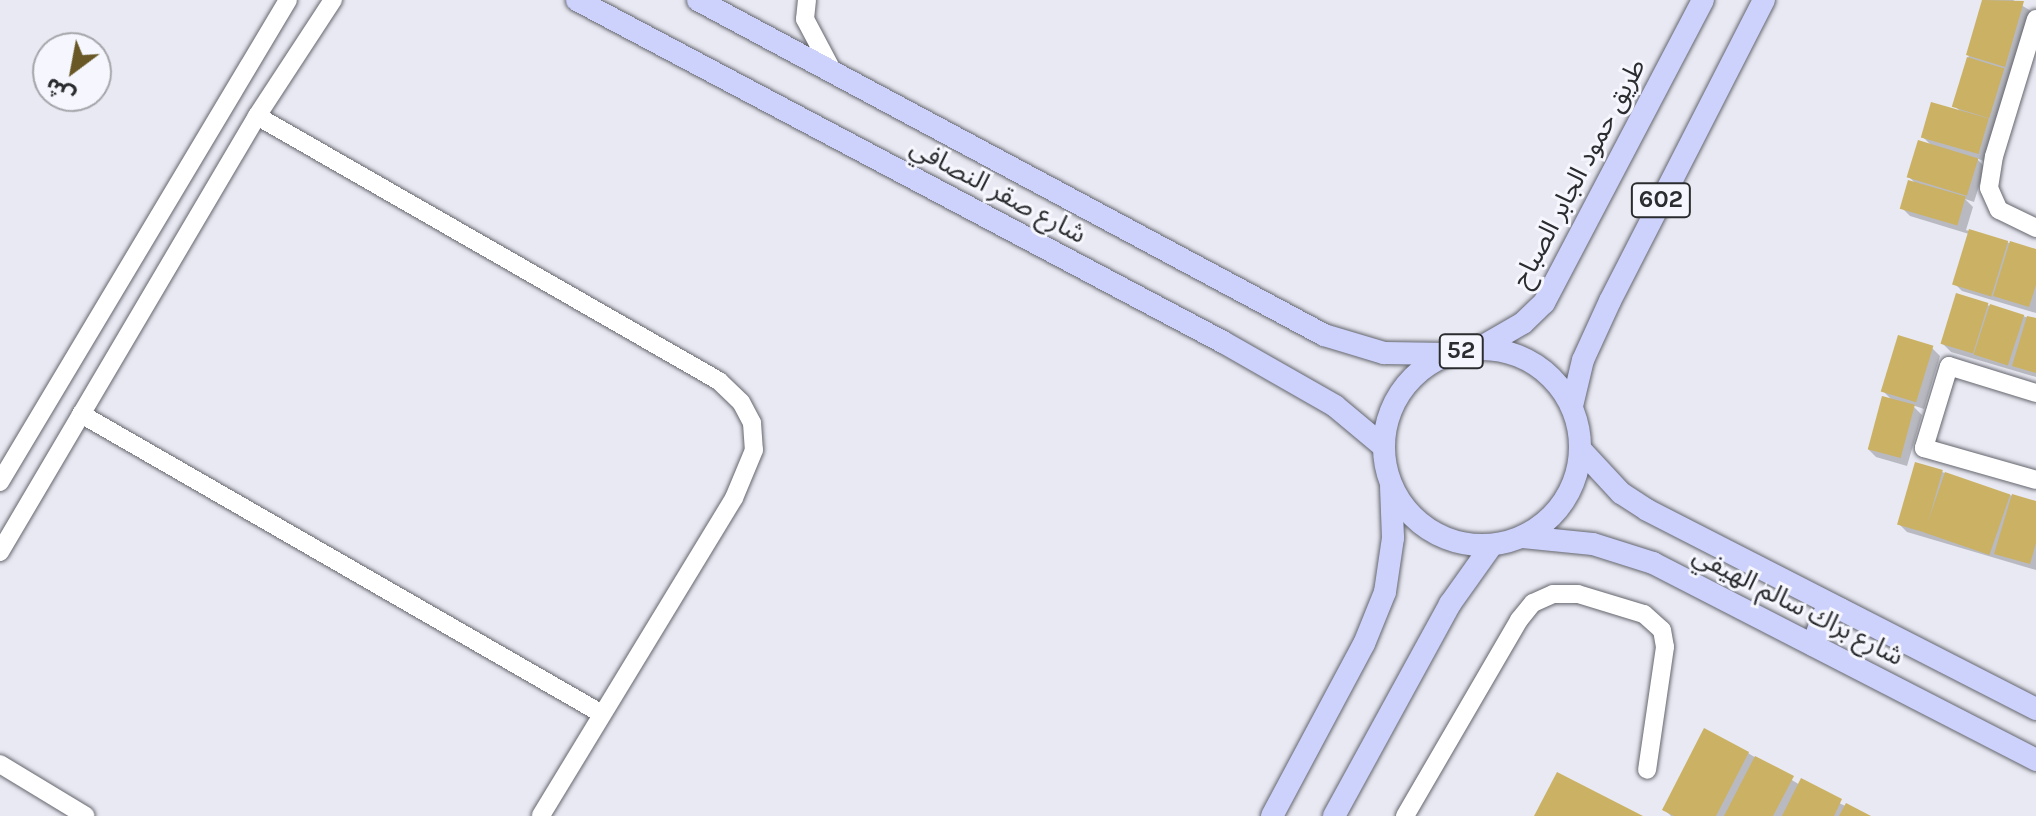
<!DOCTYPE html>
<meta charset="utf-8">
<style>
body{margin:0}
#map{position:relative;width:2036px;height:816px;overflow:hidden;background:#e8e9f2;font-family:Karla,"Noto Sans Arabic",sans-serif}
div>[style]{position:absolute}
.shadow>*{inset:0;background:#0003}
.building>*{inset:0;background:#cbb163;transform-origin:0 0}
.roads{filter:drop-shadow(0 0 2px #65666e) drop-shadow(0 0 2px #65666e)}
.minor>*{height:18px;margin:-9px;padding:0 9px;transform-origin:9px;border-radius:9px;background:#fff}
.major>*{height:22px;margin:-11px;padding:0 11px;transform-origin:11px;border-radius:11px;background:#cdd2fc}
.major>.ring{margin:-11px;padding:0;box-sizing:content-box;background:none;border:22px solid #cdd2fc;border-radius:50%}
span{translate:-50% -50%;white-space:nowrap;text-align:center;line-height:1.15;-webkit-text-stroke:6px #f6f7fe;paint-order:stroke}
.shield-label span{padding:2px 6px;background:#f6f7fe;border:2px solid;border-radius:6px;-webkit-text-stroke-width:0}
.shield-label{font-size:24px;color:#2b2c2f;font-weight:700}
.street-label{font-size:26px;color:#2b2c2f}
.north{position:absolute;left:32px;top:32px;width:80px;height:80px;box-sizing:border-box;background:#f6f7fe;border:2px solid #a5a6ab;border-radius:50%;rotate:212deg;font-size:22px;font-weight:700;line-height:32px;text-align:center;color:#2b2c2f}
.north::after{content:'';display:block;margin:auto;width:28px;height:36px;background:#695826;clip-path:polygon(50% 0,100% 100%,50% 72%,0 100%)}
</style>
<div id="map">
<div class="shadow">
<i style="clip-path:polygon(1984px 0,2013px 0,2031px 11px,1986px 162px,1976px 158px,1985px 167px,1974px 202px,1965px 199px,1973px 207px,1966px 230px,2036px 251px,2036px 313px,1962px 291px,1954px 283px,1969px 234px,1910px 216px,1902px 208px,1917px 185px,1909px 177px,1932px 146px,1923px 137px,1962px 113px,1955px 106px)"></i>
<i style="clip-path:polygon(1987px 305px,2036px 320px,2036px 377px,1951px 352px,1943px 344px)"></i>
<i style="clip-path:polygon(1932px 348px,1940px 356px,1924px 409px,1912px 405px,1922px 415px,1907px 466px,1876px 457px,1868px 449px,1893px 401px,1883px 391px)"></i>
<i style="clip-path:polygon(1942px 472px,2036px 504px,2036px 570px,1907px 532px,1899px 524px)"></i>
<i style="clip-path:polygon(1748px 753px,1800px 785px,1867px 816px,1671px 816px,1665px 810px)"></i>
</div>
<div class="building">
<i style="clip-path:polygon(1982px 0,2024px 1px,2005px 67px,1966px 55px)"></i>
<i style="left:1967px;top:57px;width:39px;height:52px;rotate:17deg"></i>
<i style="left:1931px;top:102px;width:60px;height:37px;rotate:16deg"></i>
<i style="left:1918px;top:140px;width:63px;height:39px;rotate:17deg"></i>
<i style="left:1908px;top:180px;width:60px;height:30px;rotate:16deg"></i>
<i style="left:1969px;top:229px;width:41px;height:58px;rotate:17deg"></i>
<i style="clip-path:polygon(2010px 241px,2036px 249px,2036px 285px,2029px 307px,1993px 296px)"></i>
<i style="left:1956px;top:293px;width:34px;height:53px;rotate:17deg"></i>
<i style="left:1990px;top:304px;width:36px;height:53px;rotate:18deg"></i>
<i style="clip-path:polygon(2027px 316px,2036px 318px,2036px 373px,2012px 366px)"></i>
<i style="left:1898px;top:335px;width:37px;height:59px;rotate:17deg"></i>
<i style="left:1882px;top:396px;width:34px;height:55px;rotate:15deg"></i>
<i style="left:1915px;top:462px;width:29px;height:65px;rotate:16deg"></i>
<i style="left:1945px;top:472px;width:69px;height:64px;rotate:19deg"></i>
<i style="clip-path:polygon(2012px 494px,2036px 501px,2036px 543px,2030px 564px,1994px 554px)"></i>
<i style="clip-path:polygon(1704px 728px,1749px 752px,1716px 816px,1674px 816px,1662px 810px)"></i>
<i style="clip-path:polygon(1755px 756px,1794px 776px,1773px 816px,1724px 816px)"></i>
<i style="clip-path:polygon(1557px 772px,1643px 816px,1534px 816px)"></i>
<i style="clip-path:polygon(1801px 778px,1842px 799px,1834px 816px,1782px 816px)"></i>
<i style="clip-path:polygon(1846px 803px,1871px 816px,1839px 816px)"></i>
</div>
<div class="roads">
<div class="minor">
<i style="left:807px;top:0;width:19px;rotate:96deg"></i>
<i style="left:805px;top:19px;width:58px;rotate:62.1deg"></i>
<i style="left:2036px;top:19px;width:143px;rotate:107deg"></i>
<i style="left:1994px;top:156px;width:32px;rotate:99deg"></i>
<i style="left:1989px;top:188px;width:24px;rotate:66deg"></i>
<i style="left:1999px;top:210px;width:41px;rotate:25.9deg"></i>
<i style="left:257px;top:116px;width:533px;rotate:29.84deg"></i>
<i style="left:719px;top:381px;width:30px;rotate:44deg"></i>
<i style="left:741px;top:402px;width:24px;rotate:62deg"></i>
<i style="left:752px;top:423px;width:27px;rotate:86deg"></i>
<i style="left:754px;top:450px;width:52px;rotate:112.6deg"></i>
<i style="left:734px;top:498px;width:372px;rotate:121.3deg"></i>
<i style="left:2036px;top:393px;width:91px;rotate:-162.8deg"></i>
<i style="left:1949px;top:366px;width:86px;rotate:107deg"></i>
<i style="left:1924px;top:448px;width:116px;rotate:15.9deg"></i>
<i style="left:81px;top:414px;width:601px;rotate:29.93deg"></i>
<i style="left:0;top:482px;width:561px;rotate:-59.14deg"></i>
<i style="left:0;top:552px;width:506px;rotate:-59.48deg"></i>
<i style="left:257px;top:116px;width:139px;rotate:-56.8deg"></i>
<i style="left:0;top:764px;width:100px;rotate:31.2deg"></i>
<i style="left:1405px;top:816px;width:227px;rotate:-59.8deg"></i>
<i style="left:1519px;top:620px;width:22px;rotate:-51deg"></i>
<i style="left:1533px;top:603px;width:22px;rotate:-24deg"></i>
<i style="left:1553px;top:594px;width:25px"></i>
<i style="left:1578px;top:594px;width:69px;rotate:16.9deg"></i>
<i style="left:1644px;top:614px;width:24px;rotate:42deg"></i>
<i style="left:1662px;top:630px;width:17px;rotate:80deg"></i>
<i style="left:1665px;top:647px;width:124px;rotate:98.3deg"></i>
</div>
<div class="major">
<i style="left:577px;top:0;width:731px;rotate:27.9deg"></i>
<i style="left:1223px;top:342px;width:129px;rotate:29.7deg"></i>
<i style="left:1335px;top:406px;width:62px;rotate:39.8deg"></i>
<i style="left:698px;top:0;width:710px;rotate:28.15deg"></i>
<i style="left:1324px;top:335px;width:63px;rotate:16.7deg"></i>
<i style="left:1384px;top:353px;width:65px;rotate:0.9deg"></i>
<i style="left:1478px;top:349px;width:52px;rotate:-30deg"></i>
<i style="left:1523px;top:323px;width:29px;rotate:-44deg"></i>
<i style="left:1544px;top:303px;width:342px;rotate:-62.3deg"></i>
<i class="ring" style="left:1384px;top:349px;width:174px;height:174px"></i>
<i style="left:1572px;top:406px;width:47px;rotate:-76.6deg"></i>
<i style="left:1583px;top:360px;width:65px;rotate:-65.4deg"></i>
<i style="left:1610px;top:301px;width:338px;rotate:-62.9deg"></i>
<i style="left:1581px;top:450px;width:59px;rotate:47.1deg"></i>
<i style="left:1621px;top:493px;width:31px;rotate:33deg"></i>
<i style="left:1647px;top:510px;width:437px;rotate:27.1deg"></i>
<i style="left:1523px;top:537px;width:70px;rotate:5.7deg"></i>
<i style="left:1593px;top:544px;width:63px;rotate:17.6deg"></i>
<i style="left:1653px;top:563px;width:431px;rotate:27.2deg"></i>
<i style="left:1813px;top:645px;width:31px;rotate:-71deg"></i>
<i style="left:1823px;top:616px;width:19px;rotate:-21deg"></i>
<i style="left:1272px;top:816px;width:195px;rotate:-61.9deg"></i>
<i style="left:1364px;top:644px;width:56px;rotate:-68deg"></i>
<i style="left:1385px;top:592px;width:55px;rotate:-81.6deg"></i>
<i style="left:1393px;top:538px;width:51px;rotate:-92.2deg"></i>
<i style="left:1334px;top:816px;width:242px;rotate:-61.3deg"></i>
<i style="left:1450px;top:604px;width:72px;rotate:-54.6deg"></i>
</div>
</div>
<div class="shield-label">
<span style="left:1661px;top:200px">602</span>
<span style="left:1461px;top:351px">52</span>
</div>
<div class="street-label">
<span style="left:1579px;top:173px;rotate:-62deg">طريق حمود الجابر الصباح</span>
<span style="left:998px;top:191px;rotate:28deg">شارع صقر النصافي</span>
<span style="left:1798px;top:606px;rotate:27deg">شارع براك سالم الهيفي</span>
</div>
<div class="north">ش</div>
</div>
